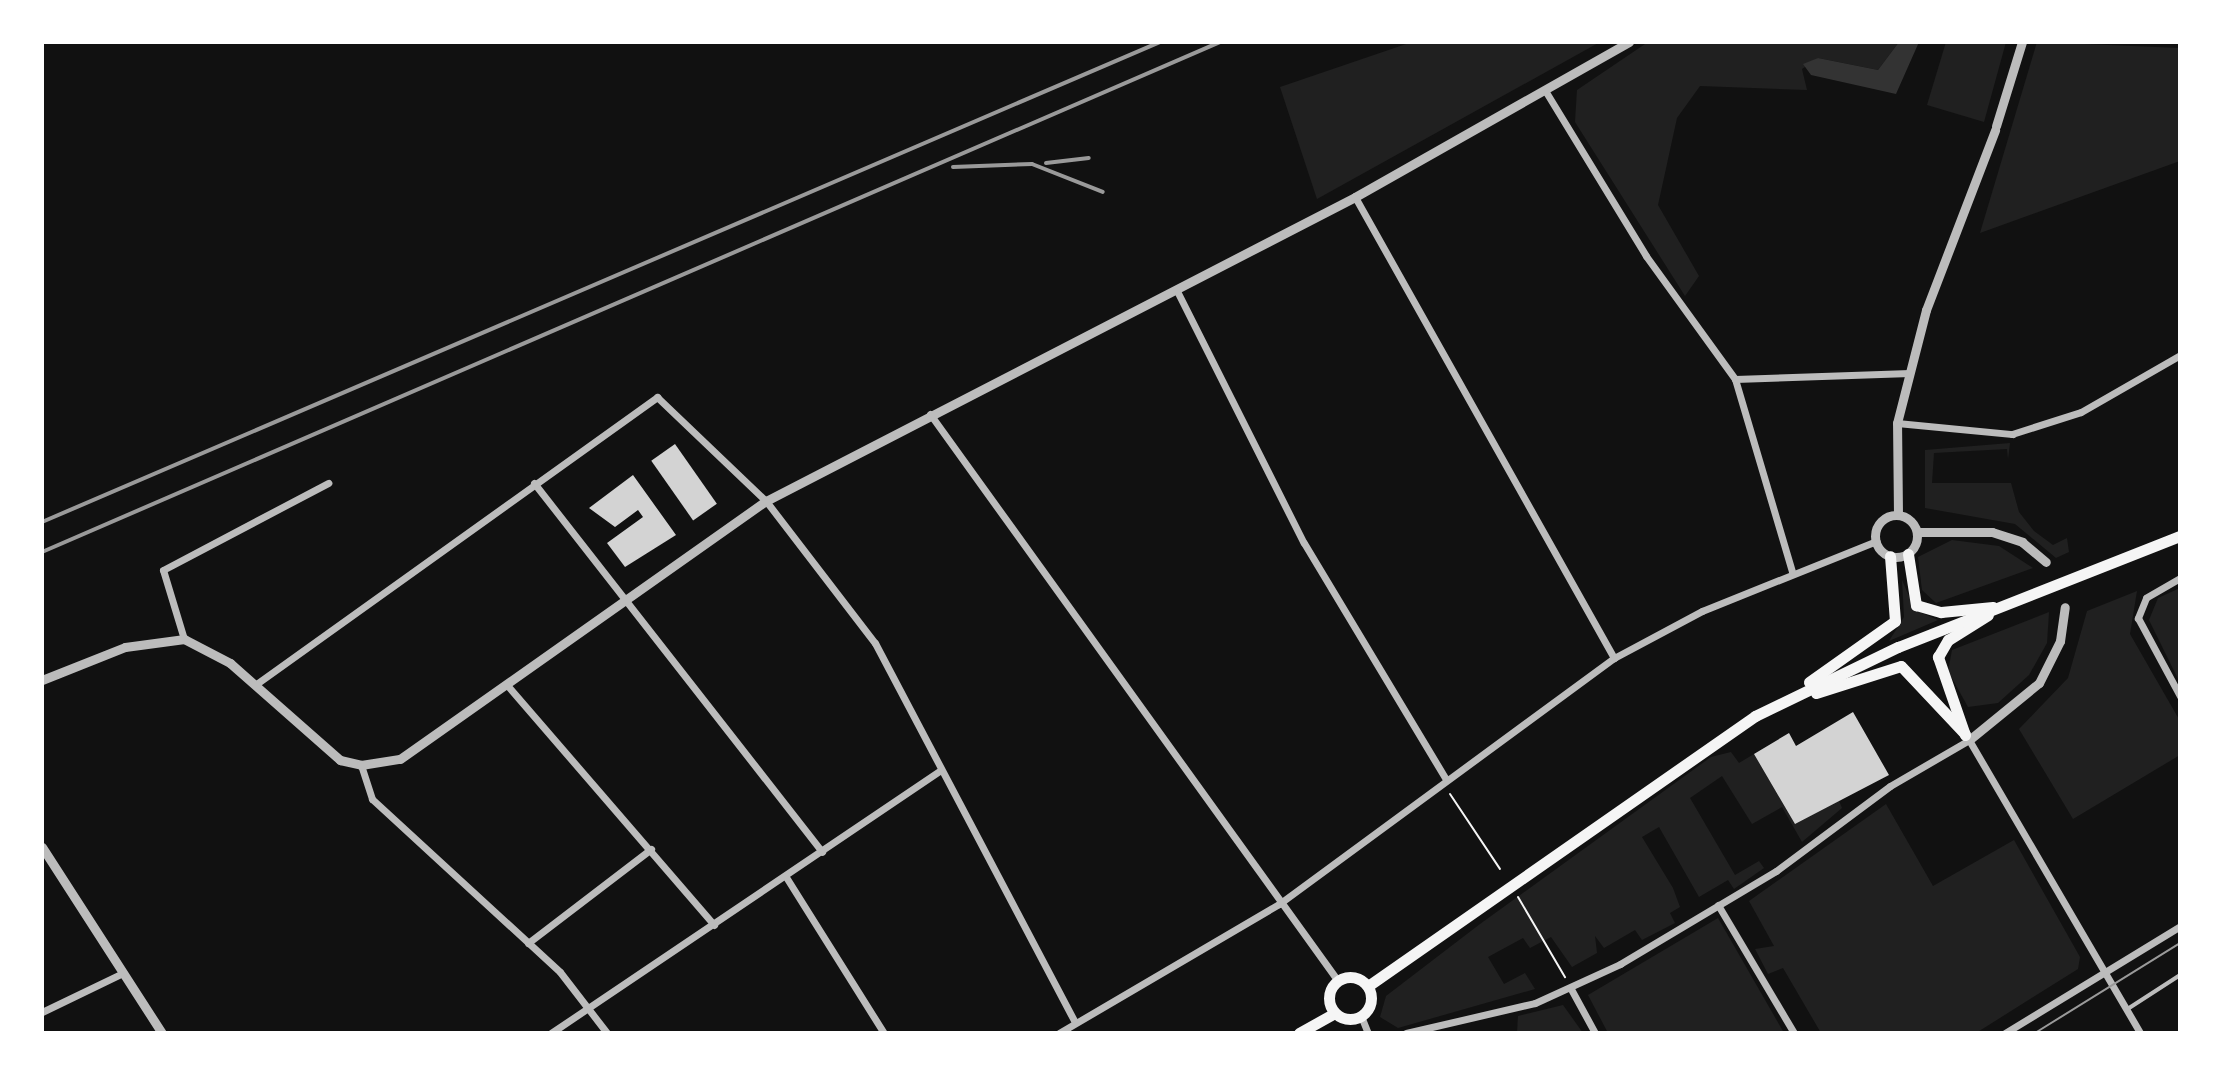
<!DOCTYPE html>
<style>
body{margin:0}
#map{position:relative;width:2222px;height:1075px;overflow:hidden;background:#111;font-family:"Crimson Pro",serif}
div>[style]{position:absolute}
.green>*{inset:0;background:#202020}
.water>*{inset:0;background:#333}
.building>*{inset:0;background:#d3d3d3;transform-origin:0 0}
.path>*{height:2px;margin:-1px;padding:0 1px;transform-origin:1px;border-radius:1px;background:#f5f5f5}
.service>*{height:4px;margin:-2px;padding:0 2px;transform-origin:2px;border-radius:2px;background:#bcbcbc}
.minor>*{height:7px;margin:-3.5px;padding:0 3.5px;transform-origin:3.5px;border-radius:3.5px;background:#bcbcbc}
.tertiary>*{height:9px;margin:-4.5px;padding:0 4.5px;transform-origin:4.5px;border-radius:4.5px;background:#bcbcbc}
.tertiary>.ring{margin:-4.5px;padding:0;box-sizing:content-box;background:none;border:9px solid #bcbcbc;border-radius:50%}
.primary>*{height:11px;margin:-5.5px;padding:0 5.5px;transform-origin:5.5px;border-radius:5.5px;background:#f5f5f5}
.primary>.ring{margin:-5.5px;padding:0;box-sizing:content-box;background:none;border:11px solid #f5f5f5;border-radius:50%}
.tram>*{height:2px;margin:-1px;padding:0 1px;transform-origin:1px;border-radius:1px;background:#9a9a9a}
.rail>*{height:4px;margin:-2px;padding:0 2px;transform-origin:2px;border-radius:2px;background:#9a9a9a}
span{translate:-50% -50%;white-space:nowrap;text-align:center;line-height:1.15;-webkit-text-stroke:8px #fff;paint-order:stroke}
.frame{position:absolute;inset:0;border:44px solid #fff;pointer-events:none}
</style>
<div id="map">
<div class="green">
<i style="clip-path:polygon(1412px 42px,1600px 42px,1317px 199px,1280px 87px)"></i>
<i style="clip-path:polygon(1648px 42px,1899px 42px,1878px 70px,1818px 58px,1802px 69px,1807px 90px,1700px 86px,1677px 118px,1658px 205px,1699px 276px,1685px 296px,1575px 122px,1577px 90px)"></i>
<i style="clip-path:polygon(1946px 42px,2006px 42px,1984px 122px,1927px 105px)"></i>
<i style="clip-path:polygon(2037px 42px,2180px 48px,2180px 161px,1980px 233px)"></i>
<i style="clip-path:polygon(2010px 443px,2008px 459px,2007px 449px,1934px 453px,1932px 483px,2011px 483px,2019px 512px,2034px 531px,2053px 545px,2067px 538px,2069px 552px,2056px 558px,2015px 524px,1925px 508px,1925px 450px)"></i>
<i style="clip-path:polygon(1952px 540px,1999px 546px,2033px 568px,1936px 603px,1922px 590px,1918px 557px)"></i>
<i style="clip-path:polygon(1902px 580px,1915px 610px,1938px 620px,1889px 641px,1904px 617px)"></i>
<i style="clip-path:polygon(2180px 588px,2180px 683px,2149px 620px,2158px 598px)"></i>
<i style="clip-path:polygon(2137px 591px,2130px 634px,2180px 721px,2180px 755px,2073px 819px,2019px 729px,2068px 678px,2087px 611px)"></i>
<i style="clip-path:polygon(2049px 612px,2047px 643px,2029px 675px,1998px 703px,1968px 707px,1948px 671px,1952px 650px)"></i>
<i style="clip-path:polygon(1731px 752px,1739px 763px,1754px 754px,1838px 798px,1842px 808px,1802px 842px,1782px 807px,1752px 824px,1722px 776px,1690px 798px,1735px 875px,1759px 861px,1764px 868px,1734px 889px,1728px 880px,1699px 897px,1659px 827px,1642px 837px,1673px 888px,1680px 907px,1670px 913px,1675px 923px,1642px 940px,1635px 930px,1604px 948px,1595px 936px,1597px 953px,1572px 967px,1551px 937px,1530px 948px,1523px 938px,1488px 957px,1504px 984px,1525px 973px,1535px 989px,1398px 1028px,1380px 1017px,1386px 996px,1480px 924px,1711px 757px)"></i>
<i style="clip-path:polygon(1886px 804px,1933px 886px,2014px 840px,2080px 957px,2078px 969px,1976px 1033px,1821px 1033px,1783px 968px,1768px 974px,1755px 949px,1774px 946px,1749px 901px)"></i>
<i style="clip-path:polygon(1718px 918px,1784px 1033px,1608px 1033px,1588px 995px)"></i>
<i style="clip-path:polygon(1563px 1005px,1583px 1033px,1517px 1033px,1518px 1016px)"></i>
</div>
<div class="water">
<i style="clip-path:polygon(1899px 42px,1919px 42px,1896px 94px,1811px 75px,1803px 64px,1818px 58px,1878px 70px)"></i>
</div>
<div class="building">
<i style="left:675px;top:444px;width:73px;height:29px;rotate:55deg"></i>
<i style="clip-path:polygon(633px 475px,676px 535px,625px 567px,607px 543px,643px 517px,638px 510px,615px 527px,589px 508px)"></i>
<i style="clip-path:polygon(1853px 712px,1889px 775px,1795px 824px,1754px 754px,1789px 733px,1796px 746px)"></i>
</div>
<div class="path">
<i style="left:1450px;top:794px;width:90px;rotate:56.3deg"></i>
<i style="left:1518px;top:897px;width:93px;rotate:59.6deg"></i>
</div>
<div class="service">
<i style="left:2126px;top:1010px;width:64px;rotate:-32.9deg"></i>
</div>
<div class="minor">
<i style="left:1546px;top:92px;width:192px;rotate:58.6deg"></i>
<i style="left:1646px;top:256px;width:152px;rotate:54.1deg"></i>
<i style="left:1735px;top:379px;width:201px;rotate:73.5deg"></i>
<i style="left:1355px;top:197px;width:529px;rotate:60.67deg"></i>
<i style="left:1176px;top:289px;width:284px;rotate:63.3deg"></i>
<i style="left:1304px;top:543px;width:275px;rotate:59deg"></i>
<i style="left:1735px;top:379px;width:175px;rotate:-2deg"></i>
<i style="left:930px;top:414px;width:699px;rotate:54.26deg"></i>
<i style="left:1897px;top:423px;width:116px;rotate:5.5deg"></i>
<i style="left:2012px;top:434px;width:72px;rotate:-17.7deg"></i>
<i style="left:2081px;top:412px;width:114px;rotate:-29.9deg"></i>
<i style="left:534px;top:483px;width:468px;rotate:52deg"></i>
<i style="left:2180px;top:578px;width:39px;rotate:150deg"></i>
<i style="left:2146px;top:598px;width:22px;rotate:112deg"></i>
<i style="left:2138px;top:618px;width:89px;rotate:61.7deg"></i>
<i style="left:184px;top:639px;width:72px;rotate:-106.9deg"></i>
<i style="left:163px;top:570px;width:187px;rotate:-27.8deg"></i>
<i style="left:255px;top:685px;width:495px;rotate:-35.6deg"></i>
<i style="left:657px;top:397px;width:151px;rotate:43.7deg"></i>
<i style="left:766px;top:501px;width:179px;rotate:52.5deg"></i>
<i style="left:875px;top:643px;width:429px;rotate:62.2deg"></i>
<i style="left:507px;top:685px;width:317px;rotate:49.2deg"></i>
<i style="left:361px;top:765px;width:36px;rotate:72deg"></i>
<i style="left:372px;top:799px;width:255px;rotate:42.6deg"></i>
<i style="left:560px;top:972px;width:77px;rotate:52.4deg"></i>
<i style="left:786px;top:877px;width:184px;rotate:57.9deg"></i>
<i style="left:1718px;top:905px;width:149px;rotate:59.3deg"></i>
<i style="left:528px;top:943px;width:155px;rotate:-37.4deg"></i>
<i style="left:1571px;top:989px;width:50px;rotate:61.4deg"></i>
<i style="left:42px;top:1012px;width:90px;rotate:-25.7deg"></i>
<i style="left:1361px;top:1016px;width:18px;rotate:68deg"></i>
<i style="left:551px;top:1033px;width:470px;rotate:-34deg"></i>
<i style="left:1059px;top:1033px;width:255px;rotate:-30.4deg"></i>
<i style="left:1279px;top:904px;width:416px;rotate:-36.3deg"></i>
<i style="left:1614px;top:658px;width:100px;rotate:-28.1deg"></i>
<i style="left:1702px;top:611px;width:188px;rotate:-21.9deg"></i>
<i style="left:1406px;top:1033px;width:132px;rotate:-13.1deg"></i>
<i style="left:1535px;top:1003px;width:94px;rotate:-24.6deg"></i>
<i style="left:1620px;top:964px;width:182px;rotate:-30.8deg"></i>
<i style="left:1776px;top:871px;width:142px;rotate:-36.7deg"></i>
<i style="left:1890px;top:786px;width:91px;rotate:-30.2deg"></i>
<i style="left:1969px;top:740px;width:339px;rotate:59.7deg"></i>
<i style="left:2005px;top:1033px;width:205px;rotate:-31.4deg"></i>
</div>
<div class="tertiary">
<i style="left:1996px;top:126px;width:88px;rotate:-72.8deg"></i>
<i style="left:1898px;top:515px;width:92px;rotate:-90.6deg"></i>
<i style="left:1897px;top:423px;width:117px;rotate:-75.6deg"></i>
<i style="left:1926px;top:310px;width:193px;rotate:-69deg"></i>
<i class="ring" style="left:1875px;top:515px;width:33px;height:33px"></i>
<i style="left:1917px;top:532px;width:75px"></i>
<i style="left:1992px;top:532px;width:32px;rotate:18deg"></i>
<i style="left:2022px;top:542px;width:31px;rotate:40deg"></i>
<i style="left:42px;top:680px;width:89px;rotate:-21.7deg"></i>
<i style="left:125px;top:647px;width:60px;rotate:-7.7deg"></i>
<i style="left:184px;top:639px;width:52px;rotate:27.6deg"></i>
<i style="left:230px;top:663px;width:147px;rotate:41.4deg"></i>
<i style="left:340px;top:760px;width:22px;rotate:13deg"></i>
<i style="left:361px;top:765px;width:39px;rotate:-9deg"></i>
<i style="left:400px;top:759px;width:448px;rotate:-35.2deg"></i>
<i style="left:766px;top:501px;width:663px;rotate:-27.3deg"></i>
<i style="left:1355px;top:197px;width:315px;rotate:-29.5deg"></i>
<i style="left:1969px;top:740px;width:90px;rotate:-39.2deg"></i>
<i style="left:2039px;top:683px;width:47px;rotate:-63.4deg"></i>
<i style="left:2060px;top:641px;width:34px;rotate:-82deg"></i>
<i style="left:42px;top:847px;width:221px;rotate:57.2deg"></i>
</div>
<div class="primary">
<i style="left:1908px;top:554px;width:52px;rotate:81.1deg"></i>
<i style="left:1916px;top:605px;width:26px;rotate:16deg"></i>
<i style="left:1941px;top:612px;width:52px;rotate:-5.5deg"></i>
<i style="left:1809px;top:682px;width:105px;rotate:-35.3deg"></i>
<i style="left:1895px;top:621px;width:65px;rotate:-94.4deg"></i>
<i style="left:1816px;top:693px;width:89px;rotate:-17.6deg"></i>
<i style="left:1901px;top:666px;width:93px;rotate:46.7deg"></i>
<i style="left:1965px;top:735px;width:83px;rotate:-109.1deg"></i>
<i style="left:1938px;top:657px;width:20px;rotate:-60deg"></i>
<i style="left:1948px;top:640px;width:47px;rotate:-32deg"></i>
<i class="ring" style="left:1329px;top:977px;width:31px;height:31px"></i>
<i style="left:1368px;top:986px;width:472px;rotate:-34.9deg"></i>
<i style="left:1755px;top:716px;width:159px;rotate:-25.8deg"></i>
<i style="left:1898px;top:647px;width:303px;rotate:-21.5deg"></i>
<i style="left:1299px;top:1033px;width:41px;rotate:-29.1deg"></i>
</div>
<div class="tram">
<i style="left:2035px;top:1033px;width:171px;rotate:-31.8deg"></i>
</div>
<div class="rail">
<i style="left:1046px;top:163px;width:43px;rotate:-6.6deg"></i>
<i style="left:953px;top:167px;width:79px;rotate:-2.2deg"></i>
<i style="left:1032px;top:164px;width:76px;rotate:21.5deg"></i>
<i style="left:42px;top:522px;width:1217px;rotate:-23.24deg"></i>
<i style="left:42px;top:552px;width:1284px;rotate:-23.41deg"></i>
</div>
<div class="frame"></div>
</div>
